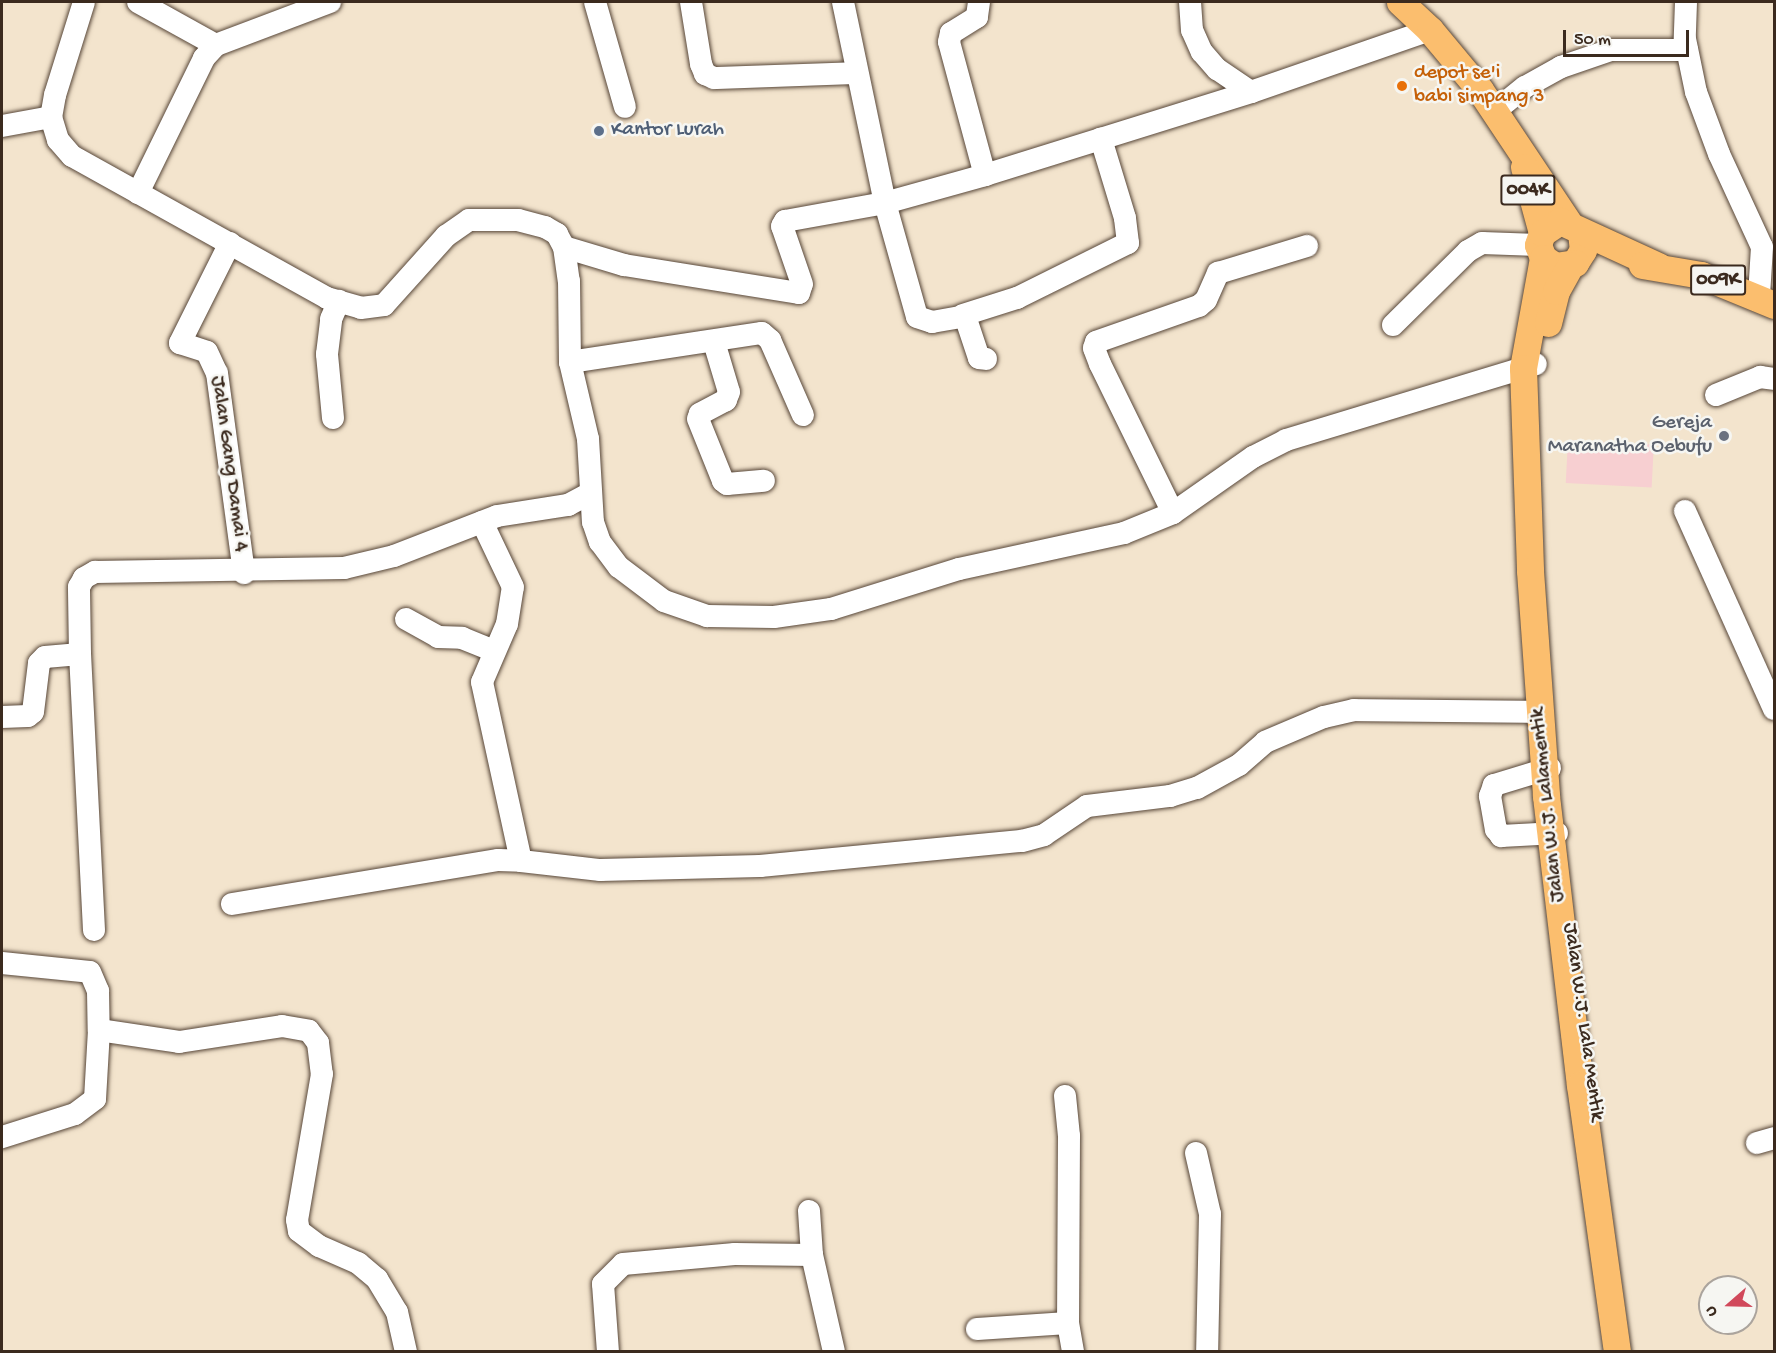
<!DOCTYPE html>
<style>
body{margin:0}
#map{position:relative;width:1776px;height:1353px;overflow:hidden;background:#f3e4cd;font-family:"Gochi Hand",sans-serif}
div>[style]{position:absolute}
.built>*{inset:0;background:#f7cfd1;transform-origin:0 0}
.roads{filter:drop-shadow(0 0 2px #574638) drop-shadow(0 0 2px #574638)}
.minor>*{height:22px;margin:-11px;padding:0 11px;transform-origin:11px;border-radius:11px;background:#fff}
.major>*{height:27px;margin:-13.5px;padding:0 13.5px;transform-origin:13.5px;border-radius:13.5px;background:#fbbe6e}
.dots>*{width:16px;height:16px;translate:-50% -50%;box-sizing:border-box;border:3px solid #f6f6f2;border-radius:50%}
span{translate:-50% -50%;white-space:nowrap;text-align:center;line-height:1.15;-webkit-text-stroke:5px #f6f6f2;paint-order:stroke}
.shield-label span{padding:2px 4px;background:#f6f6f2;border:2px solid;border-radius:4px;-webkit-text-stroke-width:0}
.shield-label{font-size:20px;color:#3b2a1e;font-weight:700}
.food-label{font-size:21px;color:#c56008}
.left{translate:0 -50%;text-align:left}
.service-label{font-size:21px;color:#4e5e75}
.worship-label{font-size:21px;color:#5b616d}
.right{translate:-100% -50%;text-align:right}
.street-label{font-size:21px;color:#3b2a1e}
.frame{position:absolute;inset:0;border:3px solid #3b2a1e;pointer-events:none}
.north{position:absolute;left:1698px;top:1275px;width:60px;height:60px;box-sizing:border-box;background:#f6f6f2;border:2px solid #aba49d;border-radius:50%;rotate:250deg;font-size:16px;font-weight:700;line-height:24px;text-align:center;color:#3b2a1e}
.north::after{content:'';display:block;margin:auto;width:21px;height:27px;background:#d1495b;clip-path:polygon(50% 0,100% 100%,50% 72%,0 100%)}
.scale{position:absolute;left:1563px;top:30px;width:126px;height:27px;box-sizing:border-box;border:3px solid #3b2a1e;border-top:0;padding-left:8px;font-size:18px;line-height:21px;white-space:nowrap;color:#3b2a1e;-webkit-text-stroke:4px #f6f6f2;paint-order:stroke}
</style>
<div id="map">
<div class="built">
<i style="left:1568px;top:440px;width:86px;height:43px;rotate:3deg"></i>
</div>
<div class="roads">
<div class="minor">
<i style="left:84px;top:2px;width:97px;rotate:107.3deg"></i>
<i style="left:55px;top:95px;width:22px;rotate:100deg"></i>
<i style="left:51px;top:117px;width:24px;rotate:73deg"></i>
<i style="left:58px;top:140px;width:21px;rotate:49deg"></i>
<i style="left:72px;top:156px;width:292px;rotate:29.1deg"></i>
<i style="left:327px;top:298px;width:35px;rotate:16deg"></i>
<i style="left:361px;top:308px;width:23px;rotate:-7deg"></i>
<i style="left:384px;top:305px;width:93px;rotate:-48.1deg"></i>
<i style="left:446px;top:236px;width:28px;rotate:-35deg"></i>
<i style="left:469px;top:220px;width:49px"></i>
<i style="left:518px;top:220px;width:28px;rotate:15deg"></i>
<i style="left:545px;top:227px;width:14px;rotate:30deg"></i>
<i style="left:557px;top:234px;width:15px;rotate:62deg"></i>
<i style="left:564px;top:247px;width:34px;rotate:82deg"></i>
<i style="left:569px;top:281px;width:81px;rotate:89.3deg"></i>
<i style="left:570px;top:362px;width:79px;rotate:76.8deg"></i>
<i style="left:588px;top:439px;width:83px;rotate:86.6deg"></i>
<i style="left:593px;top:522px;width:21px;rotate:71deg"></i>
<i style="left:600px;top:542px;width:31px;rotate:53deg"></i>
<i style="left:619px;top:567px;width:56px;rotate:37.1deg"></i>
<i style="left:664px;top:601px;width:46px;rotate:19.2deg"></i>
<i style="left:707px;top:616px;width:67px;rotate:0.9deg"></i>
<i style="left:774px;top:617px;width:58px;rotate:-8deg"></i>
<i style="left:831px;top:609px;width:134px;rotate:-17.4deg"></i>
<i style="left:959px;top:569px;width:169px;rotate:-12.3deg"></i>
<i style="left:1124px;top:533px;width:53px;rotate:-22.2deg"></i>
<i style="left:1173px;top:513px;width:98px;rotate:-35deg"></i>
<i style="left:1253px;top:457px;width:37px;rotate:-27deg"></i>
<i style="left:1286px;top:440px;width:261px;rotate:-16.9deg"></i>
<i style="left:138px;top:2px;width:89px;rotate:28.9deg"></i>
<i style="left:595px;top:2px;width:109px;rotate:74.1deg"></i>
<i style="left:691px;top:2px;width:63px;rotate:80.8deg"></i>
<i style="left:701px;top:64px;width:11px;rotate:68deg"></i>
<i style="left:705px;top:74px;width:10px;rotate:24deg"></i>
<i style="left:714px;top:78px;width:143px;rotate:-2deg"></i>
<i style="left:843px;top:2px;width:205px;rotate:78.2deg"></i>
<i style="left:885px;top:203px;width:118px;rotate:74.3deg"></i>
<i style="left:917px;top:317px;width:16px;rotate:18deg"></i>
<i style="left:932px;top:322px;width:34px;rotate:-10deg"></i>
<i style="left:965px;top:316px;width:44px;rotate:71.6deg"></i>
<i style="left:979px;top:358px;width:7px;rotate:8deg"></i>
<i style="left:979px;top:2px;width:15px;rotate:98deg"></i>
<i style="left:977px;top:17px;width:31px;rotate:148deg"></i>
<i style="left:951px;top:33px;width:9px;rotate:103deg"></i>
<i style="left:949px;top:42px;width:138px;rotate:74.9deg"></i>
<i style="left:1190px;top:2px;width:28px;rotate:86deg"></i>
<i style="left:1192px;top:30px;width:24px;rotate:66deg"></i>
<i style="left:1202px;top:52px;width:23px;rotate:49deg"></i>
<i style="left:1217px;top:69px;width:41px;rotate:34.1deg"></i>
<i style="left:1686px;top:2px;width:37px;rotate:92deg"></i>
<i style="left:1685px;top:39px;width:54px;rotate:78.3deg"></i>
<i style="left:1696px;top:92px;width:66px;rotate:69.6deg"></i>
<i style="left:1719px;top:154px;width:102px;rotate:65.2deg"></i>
<i style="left:1762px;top:247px;width:49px;rotate:93.5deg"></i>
<i style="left:1495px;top:111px;width:38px;rotate:-39deg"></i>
<i style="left:1525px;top:87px;width:41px;rotate:-29.1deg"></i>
<i style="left:1561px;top:67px;width:53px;rotate:-18.8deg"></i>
<i style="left:1611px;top:50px;width:76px"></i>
<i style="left:2px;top:126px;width:50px;rotate:-10.4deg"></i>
<i style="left:138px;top:193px;width:150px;rotate:-63.9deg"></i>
<i style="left:204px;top:58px;width:18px;rotate:-47deg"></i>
<i style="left:216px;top:45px;width:122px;rotate:-20.7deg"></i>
<i style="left:230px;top:243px;width:112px;rotate:116.6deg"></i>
<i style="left:180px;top:343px;width:28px;rotate:18deg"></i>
<i style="left:207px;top:352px;width:23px;rotate:65deg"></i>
<i style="left:217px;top:373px;width:202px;rotate:82.3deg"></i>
<i style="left:564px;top:247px;width:63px;rotate:16.7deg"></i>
<i style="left:624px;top:265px;width:177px;rotate:9.1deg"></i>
<i style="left:799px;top:293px;width:9px;rotate:-72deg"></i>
<i style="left:802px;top:284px;width:61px;rotate:-109deg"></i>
<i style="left:782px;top:226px;width:6px;rotate:-59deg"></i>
<i style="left:785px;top:221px;width:102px;rotate:-10.2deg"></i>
<i style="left:885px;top:203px;width:104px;rotate:-15.6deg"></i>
<i style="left:985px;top:175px;width:279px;rotate:-17.3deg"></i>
<i style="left:1251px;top:92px;width:189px;rotate:-19.1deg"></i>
<i style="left:963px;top:315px;width:57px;rotate:-17.5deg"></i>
<i style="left:1017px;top:298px;width:124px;rotate:-26.4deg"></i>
<i style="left:1128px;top:243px;width:25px;rotate:-97deg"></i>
<i style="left:1125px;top:218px;width:83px;rotate:-106.9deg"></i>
<i style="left:1393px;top:325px;width:105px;rotate:-44.6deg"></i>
<i style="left:1468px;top:251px;width:16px;rotate:-30deg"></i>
<i style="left:1482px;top:243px;width:56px;rotate:2deg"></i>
<i style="left:714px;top:342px;width:52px;rotate:73.3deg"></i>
<i style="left:729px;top:392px;width:9px;rotate:111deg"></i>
<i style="left:726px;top:400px;width:30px;rotate:152deg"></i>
<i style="left:700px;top:414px;width:5px;rotate:112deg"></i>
<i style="left:698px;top:419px;width:67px;rotate:68deg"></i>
<i style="left:723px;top:481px;width:5px;rotate:37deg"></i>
<i style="left:727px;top:484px;width:37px;rotate:-5deg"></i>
<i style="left:570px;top:362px;width:194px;rotate:-8.6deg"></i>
<i style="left:762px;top:333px;width:11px;rotate:41deg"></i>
<i style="left:770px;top:340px;width:82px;rotate:66.3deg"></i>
<i style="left:1716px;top:395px;width:48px;rotate:-22.2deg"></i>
<i style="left:1760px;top:377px;width:14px;rotate:8deg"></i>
<i style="left:333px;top:418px;width:64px;rotate:-95.4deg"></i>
<i style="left:327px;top:354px;width:35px;rotate:-83deg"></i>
<i style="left:331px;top:319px;width:20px;rotate:-66deg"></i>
<i style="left:1685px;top:511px;width:217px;rotate:65.8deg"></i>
<i style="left:1173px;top:513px;width:166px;rotate:-116.1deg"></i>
<i style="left:1100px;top:364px;width:17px;rotate:-111deg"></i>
<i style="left:1094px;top:348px;width:6px;rotate:-72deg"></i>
<i style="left:1096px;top:342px;width:109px;rotate:-19.3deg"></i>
<i style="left:1199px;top:306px;width:9px;rotate:-41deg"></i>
<i style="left:1206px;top:300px;width:30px;rotate:-66deg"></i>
<i style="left:1218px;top:273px;width:93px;rotate:-16.9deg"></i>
<i style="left:406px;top:619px;width:37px;rotate:29deg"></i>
<i style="left:438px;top:637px;width:24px;rotate:2deg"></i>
<i style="left:462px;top:638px;width:35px;rotate:22deg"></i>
<i style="left:2px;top:717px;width:26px;rotate:-2deg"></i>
<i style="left:28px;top:716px;width:6px;rotate:-39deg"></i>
<i style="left:33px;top:712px;width:49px;rotate:-83deg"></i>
<i style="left:39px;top:663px;width:8px;rotate:-45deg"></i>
<i style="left:45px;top:657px;width:35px;rotate:-5deg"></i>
<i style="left:1550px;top:768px;width:59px;rotate:163.1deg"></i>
<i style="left:1494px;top:785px;width:12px;rotate:110deg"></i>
<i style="left:1490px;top:796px;width:34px;rotate:80deg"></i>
<i style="left:1496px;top:829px;width:9px;rotate:54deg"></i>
<i style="left:1501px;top:836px;width:56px;rotate:-3.1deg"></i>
<i style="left:521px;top:861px;width:80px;rotate:6.5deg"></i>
<i style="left:600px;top:870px;width:160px;rotate:-1.4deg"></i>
<i style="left:760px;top:866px;width:263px;rotate:-5.5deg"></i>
<i style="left:1022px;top:841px;width:23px;rotate:-15deg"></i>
<i style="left:1044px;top:835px;width:52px;rotate:-34deg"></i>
<i style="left:1087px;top:806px;width:84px;rotate:-6.9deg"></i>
<i style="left:1170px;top:796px;width:28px;rotate:-17deg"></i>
<i style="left:1197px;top:788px;width:48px;rotate:-28.7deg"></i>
<i style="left:1239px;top:765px;width:35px;rotate:-41deg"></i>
<i style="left:1265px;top:742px;width:64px;rotate:-23deg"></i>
<i style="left:1324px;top:717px;width:31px;rotate:-13deg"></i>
<i style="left:1354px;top:710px;width:186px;rotate:0.6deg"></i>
<i style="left:232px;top:904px;width:270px;rotate:-9.4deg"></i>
<i style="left:498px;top:860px;width:23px;rotate:2deg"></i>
<i style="left:521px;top:861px;width:183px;rotate:-102.3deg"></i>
<i style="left:482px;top:682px;width:63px;rotate:-66.7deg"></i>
<i style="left:507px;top:624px;width:37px;rotate:-81deg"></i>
<i style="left:513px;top:587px;width:72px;rotate:-115.5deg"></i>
<i style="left:94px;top:930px;width:276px;rotate:-92.9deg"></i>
<i style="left:80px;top:654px;width:67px;rotate:-90.9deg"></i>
<i style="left:79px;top:587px;width:10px;rotate:-61deg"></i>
<i style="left:84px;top:578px;width:13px;rotate:-29deg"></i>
<i style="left:95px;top:572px;width:249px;rotate:-0.9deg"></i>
<i style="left:344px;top:568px;width:51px;rotate:-13.5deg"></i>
<i style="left:394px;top:556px;width:110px;rotate:-21.2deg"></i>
<i style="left:497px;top:516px;width:72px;rotate:-8.8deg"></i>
<i style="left:568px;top:505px;width:26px;rotate:-28deg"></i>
<i style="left:2px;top:963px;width:88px;rotate:5.8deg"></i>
<i style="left:90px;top:972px;width:21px;rotate:67deg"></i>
<i style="left:98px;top:991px;width:39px;rotate:89deg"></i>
<i style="left:99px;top:1030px;width:69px;rotate:93.3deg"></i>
<i style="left:95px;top:1099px;width:25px;rotate:143deg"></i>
<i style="left:75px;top:1114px;width:77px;rotate:162.5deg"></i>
<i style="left:99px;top:1030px;width:81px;rotate:8.5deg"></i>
<i style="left:179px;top:1042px;width:104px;rotate:-8.8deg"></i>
<i style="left:282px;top:1026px;width:27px;rotate:10deg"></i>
<i style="left:309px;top:1031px;width:15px;rotate:53deg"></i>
<i style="left:318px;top:1043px;width:31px;rotate:83deg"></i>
<i style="left:322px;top:1074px;width:148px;rotate:99.7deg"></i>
<i style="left:297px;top:1220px;width:11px;rotate:80deg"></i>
<i style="left:299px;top:1231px;width:25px;rotate:37deg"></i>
<i style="left:319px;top:1246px;width:43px;rotate:23.6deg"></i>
<i style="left:358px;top:1263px;width:25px;rotate:40deg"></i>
<i style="left:377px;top:1279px;width:39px;rotate:59deg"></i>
<i style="left:397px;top:1312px;width:41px;rotate:77.3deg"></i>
<i style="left:1065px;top:1096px;width:40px;rotate:84.3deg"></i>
<i style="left:1069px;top:1136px;width:187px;rotate:90.3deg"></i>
<i style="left:1068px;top:1323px;width:29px;rotate:80deg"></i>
<i style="left:1757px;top:1143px;width:18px;rotate:-16deg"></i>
<i style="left:1196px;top:1153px;width:63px;rotate:77.1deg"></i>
<i style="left:1210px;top:1214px;width:138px;rotate:91.2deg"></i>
<i style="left:809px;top:1211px;width:44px;rotate:86.1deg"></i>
<i style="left:812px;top:1255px;width:99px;rotate:77.2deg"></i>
<i style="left:977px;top:1329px;width:91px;rotate:-3.8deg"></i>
<i style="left:608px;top:1352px;width:68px;rotate:-94.2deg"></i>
<i style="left:603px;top:1284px;width:28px;rotate:-45deg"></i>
<i style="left:623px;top:1264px;width:112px;rotate:-5.1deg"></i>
<i style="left:735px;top:1254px;width:77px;rotate:0.7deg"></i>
</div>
<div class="major">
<i style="left:1400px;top:2px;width:41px;rotate:43deg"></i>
<i style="left:1430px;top:30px;width:78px;rotate:50.2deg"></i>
<i style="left:1480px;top:90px;width:159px;rotate:56.3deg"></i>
<i style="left:1524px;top:167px;width:68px;rotate:74.7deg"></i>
<i style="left:1581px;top:232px;width:18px;rotate:84deg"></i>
<i style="left:1583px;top:250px;width:15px;rotate:122deg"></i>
<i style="left:1575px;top:263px;width:20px;rotate:171deg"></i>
<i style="left:1555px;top:266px;width:14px;rotate:-146deg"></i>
<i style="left:1543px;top:258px;width:14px;rotate:-111deg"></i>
<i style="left:1538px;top:245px;width:13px;rotate:-72deg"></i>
<i style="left:1542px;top:233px;width:22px;rotate:-34deg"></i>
<i style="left:1560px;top:221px;width:108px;rotate:24.7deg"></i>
<i style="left:1543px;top:258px;width:112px;rotate:100.3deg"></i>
<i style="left:1523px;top:368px;width:203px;rotate:88deg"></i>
<i style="left:1530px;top:571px;width:226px;rotate:85.9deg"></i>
<i style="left:1546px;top:796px;width:291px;rotate:83.3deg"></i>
<i style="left:1580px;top:1085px;width:270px;rotate:82.1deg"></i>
<i style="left:1642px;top:265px;width:60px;rotate:9.6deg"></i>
<i style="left:1701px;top:275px;width:79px;rotate:22.3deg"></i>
<i style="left:1548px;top:323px;width:33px;rotate:-76deg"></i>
<i style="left:1556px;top:291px;width:29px;rotate:-61deg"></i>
</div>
</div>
<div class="dots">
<i style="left:1402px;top:86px;background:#e8710a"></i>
<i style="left:599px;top:131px;background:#5c6f8a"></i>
<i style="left:1724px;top:436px;background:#6b7280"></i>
</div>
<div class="shield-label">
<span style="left:1528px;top:190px">004K</span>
<span style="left:1718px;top:280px">009K</span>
</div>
<div class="food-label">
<span class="left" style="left:1414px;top:86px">depot se'i<br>babi simpang 3</span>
</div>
<div class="service-label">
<span class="left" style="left:611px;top:131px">Kantor Lurah</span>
</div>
<div class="worship-label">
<span class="right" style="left:1712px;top:436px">Gereja<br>Maranatha Oebufu</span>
</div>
<div class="street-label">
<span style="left:228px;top:464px;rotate:82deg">Jalan Gang Damai 4</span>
<span style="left:1549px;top:805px;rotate:-96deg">Jalan W.J. Lalamentik</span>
<span style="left:1582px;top:1022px;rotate:82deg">Jalan W.J. Lala Mentik</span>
</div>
<div class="frame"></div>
<div class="north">U</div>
<div class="scale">50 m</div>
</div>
